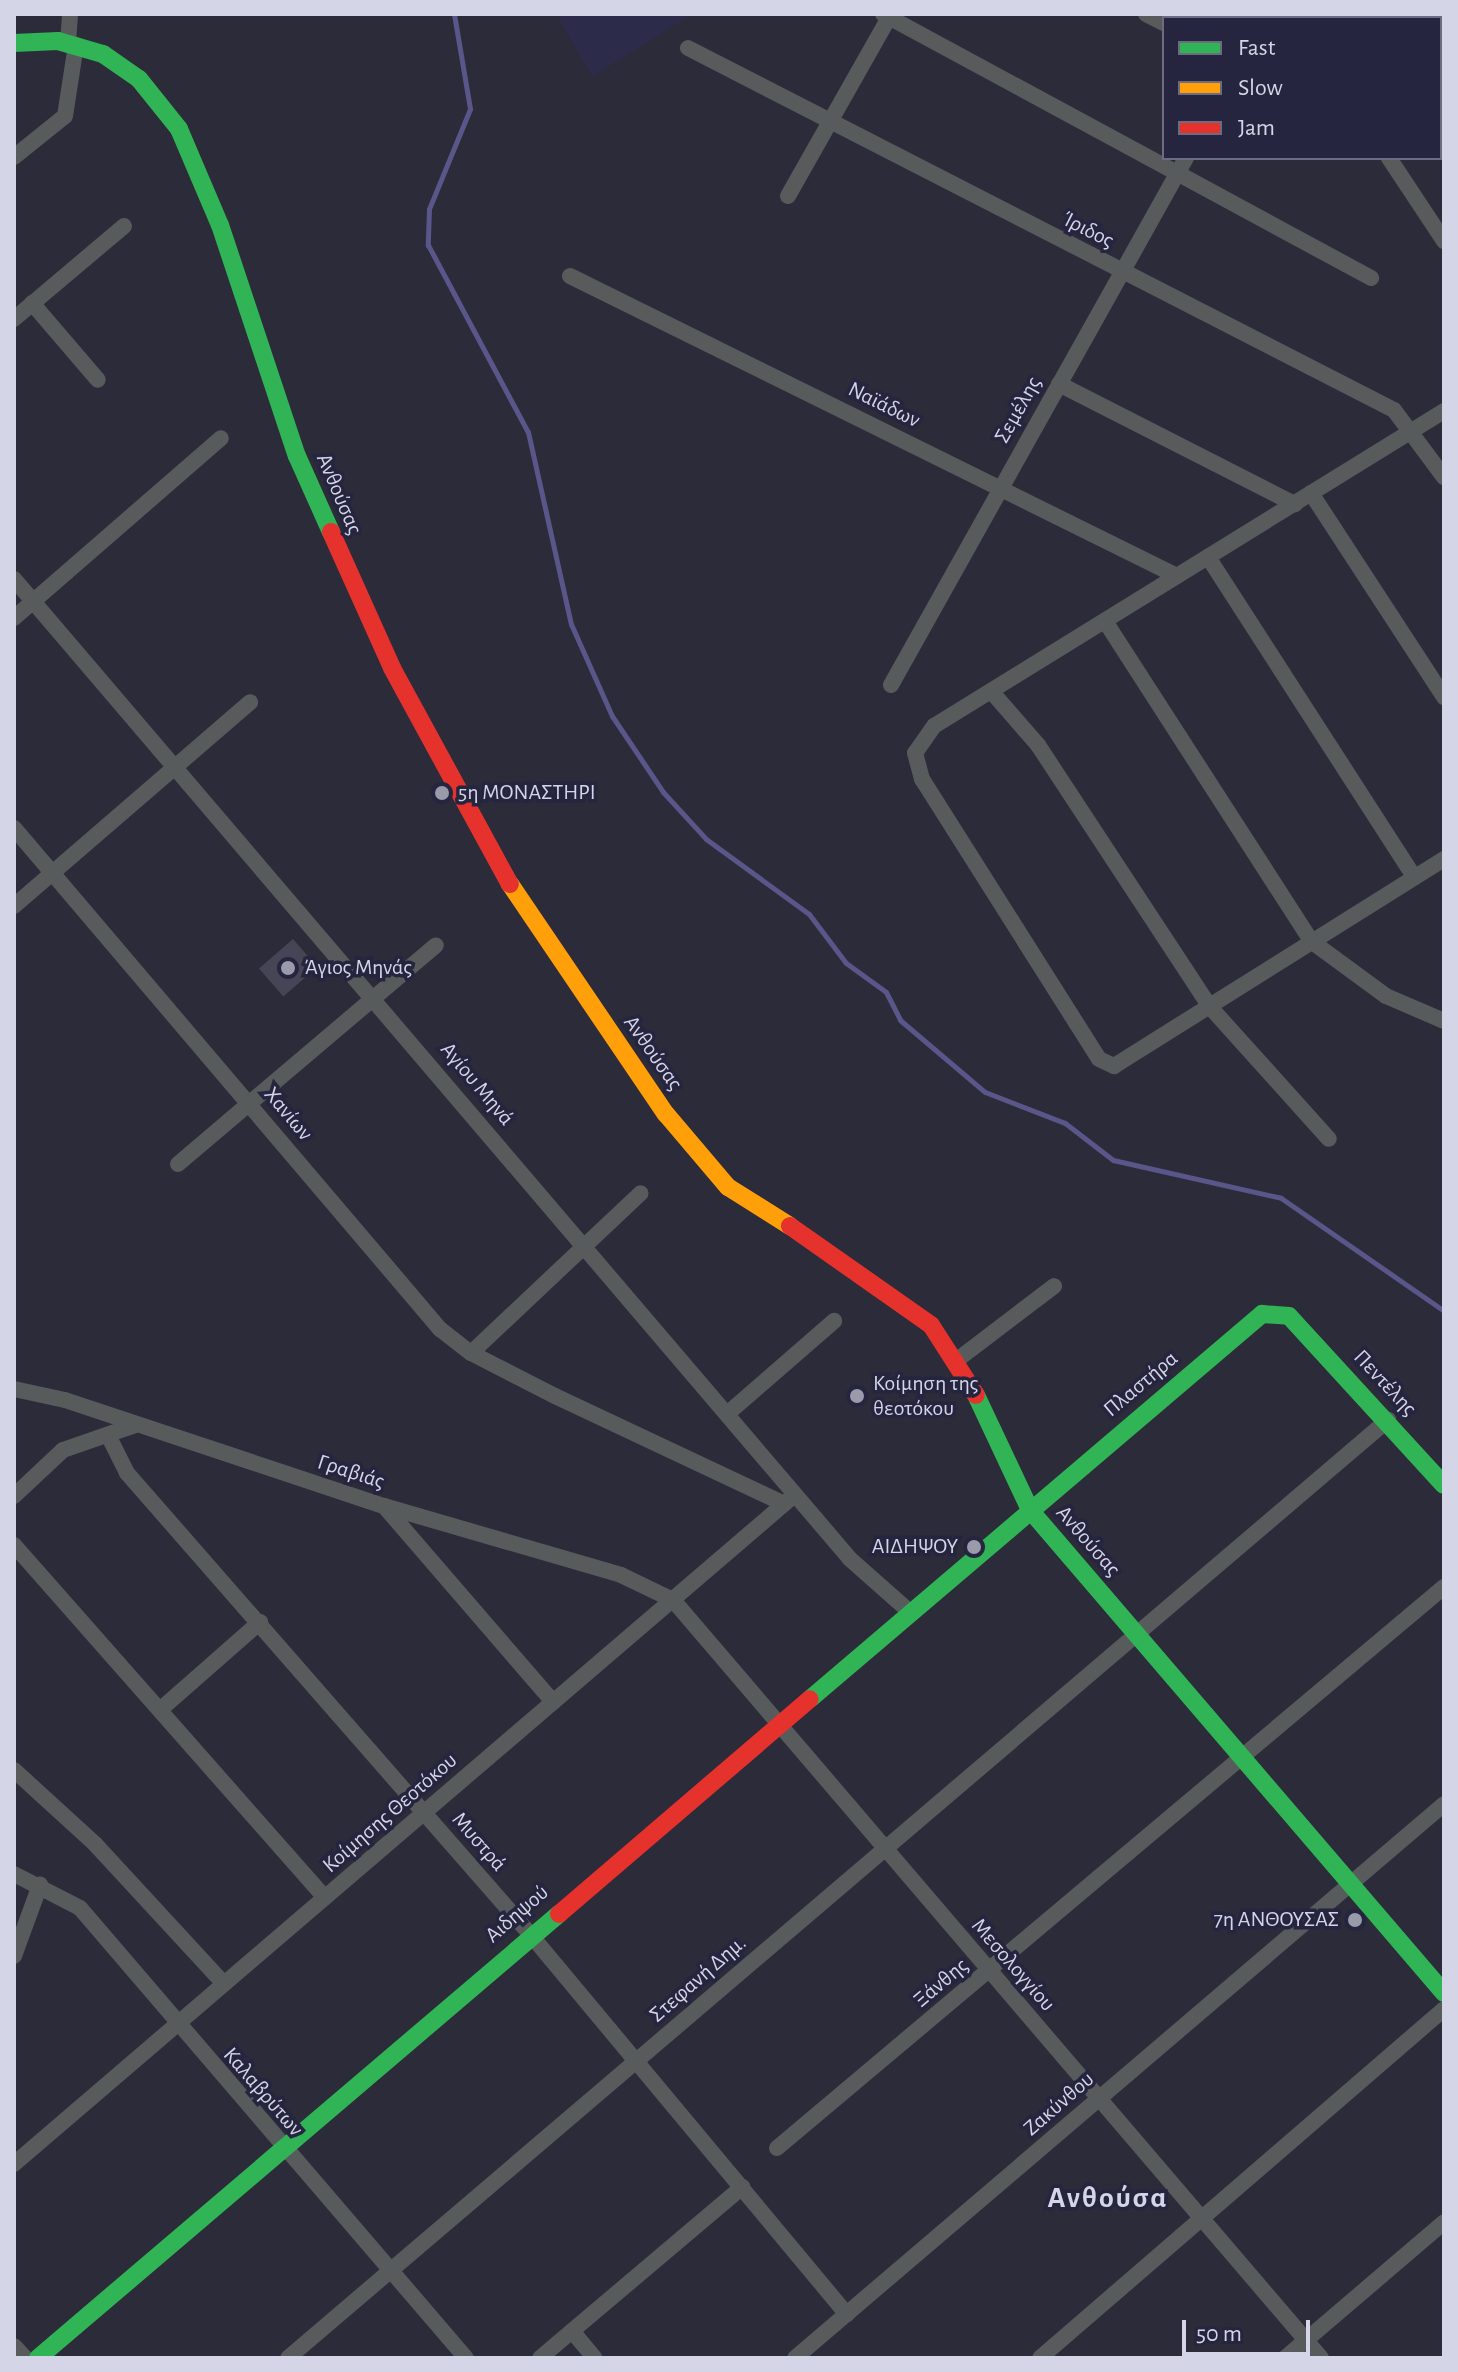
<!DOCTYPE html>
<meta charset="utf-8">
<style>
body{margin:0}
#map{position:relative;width:1458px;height:2372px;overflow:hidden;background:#2c2b3a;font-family:"Alegreya Sans",sans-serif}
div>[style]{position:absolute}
.built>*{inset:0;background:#2d2b4a}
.stream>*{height:5px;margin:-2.5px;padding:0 2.5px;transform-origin:2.5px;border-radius:2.5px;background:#595789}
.building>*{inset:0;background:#464555;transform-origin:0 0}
.street>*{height:16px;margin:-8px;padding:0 8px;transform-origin:8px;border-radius:8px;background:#575b5b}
.fast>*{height:18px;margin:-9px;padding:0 9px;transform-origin:9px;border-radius:9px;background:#30b455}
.slow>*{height:18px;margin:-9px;padding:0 9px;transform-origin:9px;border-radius:9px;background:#ff9f0a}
.jam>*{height:18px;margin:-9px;padding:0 9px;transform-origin:9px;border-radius:9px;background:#e5322d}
.dots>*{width:22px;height:22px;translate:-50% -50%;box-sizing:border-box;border:4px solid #262540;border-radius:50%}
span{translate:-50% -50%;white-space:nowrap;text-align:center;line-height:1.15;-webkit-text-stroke:7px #262540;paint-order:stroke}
.street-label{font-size:22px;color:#d4d5e6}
.poi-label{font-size:22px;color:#d4d5e6}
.left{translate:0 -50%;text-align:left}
.right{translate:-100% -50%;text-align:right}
.district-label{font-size:30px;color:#d4d5e6;font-weight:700;letter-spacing:2px}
.frame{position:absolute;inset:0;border:16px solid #d4d5e6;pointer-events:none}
.legend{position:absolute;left:1162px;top:16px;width:280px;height:144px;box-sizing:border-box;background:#262540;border:2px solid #6c6b82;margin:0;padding:10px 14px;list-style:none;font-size:24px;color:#d4d5e6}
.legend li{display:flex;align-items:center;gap:16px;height:40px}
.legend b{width:40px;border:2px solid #6c6b82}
.scale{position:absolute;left:1182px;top:2320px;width:128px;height:36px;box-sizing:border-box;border:4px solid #d4d5e6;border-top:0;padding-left:10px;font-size:24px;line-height:28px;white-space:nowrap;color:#d4d5e6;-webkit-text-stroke:6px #262540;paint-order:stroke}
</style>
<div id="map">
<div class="built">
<i style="clip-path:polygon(556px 14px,693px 14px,592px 77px)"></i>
</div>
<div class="stream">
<i style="left:454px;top:14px;width:96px;rotate:80.4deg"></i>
<i style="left:470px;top:109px;width:108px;rotate:112.3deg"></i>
<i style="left:429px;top:209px;width:36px;rotate:92deg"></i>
<i style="left:428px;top:245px;width:212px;rotate:61.9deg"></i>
<i style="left:528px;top:432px;width:197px;rotate:77.4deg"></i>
<i style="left:571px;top:624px;width:101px;rotate:66deg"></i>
<i style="left:612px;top:716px;width:92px;rotate:56.1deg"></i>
<i style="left:663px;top:792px;width:64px;rotate:47.5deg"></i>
<i style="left:706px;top:839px;width:127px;rotate:36.1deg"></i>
<i style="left:809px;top:914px;width:61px;rotate:52.9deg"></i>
<i style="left:846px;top:963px;width:49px;rotate:35.9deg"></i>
<i style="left:886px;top:992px;width:31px;rotate:63deg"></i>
<i style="left:900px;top:1020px;width:111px;rotate:40.3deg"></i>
<i style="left:985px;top:1092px;width:86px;rotate:21.2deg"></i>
<i style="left:1065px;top:1123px;width:61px;rotate:37.6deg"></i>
<i style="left:1113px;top:1160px;width:172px;rotate:12.7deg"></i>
<i style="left:1281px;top:1198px;width:198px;rotate:34.7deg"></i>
</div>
<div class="building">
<i style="left:293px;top:939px;width:37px;height:45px;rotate:49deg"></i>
</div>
<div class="street">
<i style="left:883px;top:14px;width:555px;rotate:28.41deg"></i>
<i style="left:1146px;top:14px;width:20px;rotate:27deg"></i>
<i style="left:1295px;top:14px;width:5px;rotate:53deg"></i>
<i style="left:1265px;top:18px;width:4px;rotate:-63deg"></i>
<i style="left:68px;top:43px;width:29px;rotate:-86deg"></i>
<i style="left:688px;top:48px;width:793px;rotate:27.15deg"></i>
<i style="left:1394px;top:410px;width:84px;rotate:53.3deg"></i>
<i style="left:14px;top:157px;width:65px;rotate:-38.8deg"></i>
<i style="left:65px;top:116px;width:72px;rotate:-81.2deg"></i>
<i style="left:1389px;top:158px;width:100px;rotate:56.5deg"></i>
<i style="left:788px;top:196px;width:209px;rotate:-60.5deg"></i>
<i style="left:570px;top:276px;width:677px;rotate:26.3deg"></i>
<i style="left:32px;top:303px;width:101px;rotate:49.4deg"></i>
<i style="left:14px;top:319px;width:144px;rotate:-40.2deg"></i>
<i style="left:1059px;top:384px;width:265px;rotate:27deg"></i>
<i style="left:1444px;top:411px;width:599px;rotate:148.3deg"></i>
<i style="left:934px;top:726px;width:33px;rotate:125deg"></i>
<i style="left:915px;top:753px;width:27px;rotate:75deg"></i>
<i style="left:922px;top:779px;width:331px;rotate:57.7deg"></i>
<i style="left:1099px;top:1059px;width:17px;rotate:25deg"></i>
<i style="left:1114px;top:1066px;width:390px;rotate:-32.1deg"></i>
<i style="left:1311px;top:493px;width:244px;rotate:56.9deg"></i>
<i style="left:1208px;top:557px;width:381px;rotate:57.2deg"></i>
<i style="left:14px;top:579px;width:1288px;rotate:49.53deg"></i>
<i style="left:850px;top:1559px;width:80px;rotate:41.5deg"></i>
<i style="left:14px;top:618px;width:274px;rotate:-41deg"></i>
<i style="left:1105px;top:621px;width:381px;rotate:57.2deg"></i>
<i style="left:1311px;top:941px;width:93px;rotate:36.3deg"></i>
<i style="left:1386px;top:996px;width:63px;rotate:23.3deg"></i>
<i style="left:891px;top:685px;width:604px;rotate:-60.76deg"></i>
<i style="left:991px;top:691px;width:72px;rotate:49deg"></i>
<i style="left:1038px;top:745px;width:315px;rotate:56.7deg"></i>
<i style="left:1211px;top:1008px;width:176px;rotate:48deg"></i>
<i style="left:14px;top:828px;width:658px;rotate:49.63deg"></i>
<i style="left:440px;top:1329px;width:39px;rotate:38deg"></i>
<i style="left:471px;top:1353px;width:94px;rotate:27.1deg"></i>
<i style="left:555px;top:1396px;width:253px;rotate:25.2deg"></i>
<i style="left:14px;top:906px;width:312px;rotate:-40.8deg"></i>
<i style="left:178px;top:1164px;width:338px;rotate:-40.3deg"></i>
<i style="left:471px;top:1353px;width:233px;rotate:-43.3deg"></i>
<i style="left:957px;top:1360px;width:122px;rotate:-37.3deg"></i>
<i style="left:14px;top:1389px;width:52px;rotate:12.2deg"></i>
<i style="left:65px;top:1400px;width:336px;rotate:18.4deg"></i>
<i style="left:384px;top:1506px;width:247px;rotate:16.2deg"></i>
<i style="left:621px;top:1575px;width:58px;rotate:25.7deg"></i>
<i style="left:673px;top:1600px;width:997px;rotate:49.47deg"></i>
<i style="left:727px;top:1414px;width:142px;rotate:-41deg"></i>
<i style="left:109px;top:1437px;width:40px;rotate:63.4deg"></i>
<i style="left:127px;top:1473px;width:612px;rotate:48.84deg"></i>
<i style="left:530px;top:1934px;width:495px;rotate:50.2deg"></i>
<i style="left:14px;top:1496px;width:67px;rotate:-43.2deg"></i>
<i style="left:63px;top:1450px;width:76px;rotate:-19.1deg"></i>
<i style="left:384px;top:1506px;width:259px;rotate:49.2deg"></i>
<i style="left:14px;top:1545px;width:470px;rotate:48.6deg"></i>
<i style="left:161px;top:1709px;width:132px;rotate:-41.3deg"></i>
<i style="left:14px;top:1770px;width:110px;rotate:42.4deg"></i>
<i style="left:95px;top:1844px;width:190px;rotate:47.3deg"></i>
<i style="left:14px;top:1874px;width:74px;rotate:27.3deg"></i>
<i style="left:80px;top:1908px;width:593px;rotate:49.38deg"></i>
<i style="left:14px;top:1956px;width:76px;rotate:-69.9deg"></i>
<i style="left:777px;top:2148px;width:872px;rotate:-40.07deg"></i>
<i style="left:14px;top:2164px;width:1023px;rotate:-40.6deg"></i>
<i style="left:572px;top:2331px;width:35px;rotate:50deg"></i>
<i style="left:14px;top:2346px;width:16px;rotate:47deg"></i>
<i style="left:288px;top:2358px;width:1446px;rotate:-40.46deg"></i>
<i style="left:540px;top:2358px;width:265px;rotate:-40.2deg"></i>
<i style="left:795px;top:2358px;width:853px;rotate:-40.48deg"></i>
<i style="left:1040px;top:2358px;width:534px;rotate:-40.82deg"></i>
<i style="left:1285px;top:2358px;width:209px;rotate:-40.5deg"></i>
</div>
<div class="fast">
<i style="left:14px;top:43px;width:44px;rotate:-2.6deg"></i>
<i style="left:58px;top:41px;width:47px;rotate:16.1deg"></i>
<i style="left:103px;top:54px;width:44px;rotate:34.8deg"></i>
<i style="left:139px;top:79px;width:64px;rotate:51.3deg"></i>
<i style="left:179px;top:129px;width:104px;rotate:66.9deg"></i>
<i style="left:220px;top:225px;width:243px;rotate:71.6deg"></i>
<i style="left:297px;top:456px;width:83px;rotate:65.9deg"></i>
<i style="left:976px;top:1395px;width:127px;rotate:64.8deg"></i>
<i style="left:1030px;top:1510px;width:636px;rotate:49.4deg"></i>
<i style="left:810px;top:1699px;width:594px;rotate:-40.42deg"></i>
<i style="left:1262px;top:1314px;width:27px;rotate:4deg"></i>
<i style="left:1289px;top:1316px;width:229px;rotate:47.5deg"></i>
<i style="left:38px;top:2358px;width:685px;rotate:-40.44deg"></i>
</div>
<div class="slow">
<i style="left:510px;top:884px;width:278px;rotate:55.9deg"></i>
<i style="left:666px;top:1114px;width:96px;rotate:49.7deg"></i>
<i style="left:728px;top:1187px;width:73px;rotate:32.2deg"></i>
</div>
<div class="jam">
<i style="left:331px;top:532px;width:149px;rotate:65.8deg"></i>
<i style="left:392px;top:668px;width:246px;rotate:61.4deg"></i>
<i style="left:790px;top:1226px;width:172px;rotate:35.1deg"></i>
<i style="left:931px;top:1325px;width:83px;rotate:57.3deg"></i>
<i style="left:559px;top:1914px;width:330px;rotate:-40.6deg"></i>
</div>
<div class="dots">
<i style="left:442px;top:793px;background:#999aaa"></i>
<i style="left:288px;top:968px;background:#999aaa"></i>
<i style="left:857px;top:1396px;background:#999aaa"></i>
<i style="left:974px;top:1547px;background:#999aaa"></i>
<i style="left:1355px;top:1920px;background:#999aaa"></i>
</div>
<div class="street-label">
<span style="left:1088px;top:230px;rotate:27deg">Ίριδος</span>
<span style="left:884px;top:405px;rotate:26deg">Ναϊάδων</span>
<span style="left:1018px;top:410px;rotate:-61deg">Σεμέλης</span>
<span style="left:339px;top:494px;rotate:67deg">Ανθούσας</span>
<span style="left:653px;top:1053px;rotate:55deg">Ανθούσας</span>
<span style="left:477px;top:1084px;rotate:50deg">Αγίου Μηνά</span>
<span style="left:288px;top:1114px;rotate:50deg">Χανίων</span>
<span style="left:1385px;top:1383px;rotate:47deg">Πεντέλης</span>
<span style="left:1141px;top:1384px;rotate:-40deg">Πλαστήρα</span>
<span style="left:351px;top:1472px;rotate:18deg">Γραβιάς</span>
<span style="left:1088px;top:1541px;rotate:49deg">Ανθούσας</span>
<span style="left:390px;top:1813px;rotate:-41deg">Κοίμησης Θεοτόκου</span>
<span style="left:479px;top:1842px;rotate:49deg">Μυστρά</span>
<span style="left:517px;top:1914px;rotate:-41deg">Αιδηψού</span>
<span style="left:1013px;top:1965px;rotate:49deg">Μεσολογγίου</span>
<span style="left:698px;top:1979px;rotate:-41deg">Στεφανή Δημ.</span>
<span style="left:941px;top:1983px;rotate:-40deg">Ξάνθης</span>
<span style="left:263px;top:2092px;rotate:49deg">Καλαβρύτων</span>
<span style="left:1059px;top:2104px;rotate:-41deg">Ζακύνθου</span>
</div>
<div class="poi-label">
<span class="left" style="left:458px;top:793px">5η ΜΟΝΑΣΤΗΡΙ</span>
<span class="left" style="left:304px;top:968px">Άγιος Μηνάς</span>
<span class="left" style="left:873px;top:1396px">Κοίμηση της<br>θεοτόκου</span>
<span class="right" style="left:958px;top:1547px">ΑΙΔΗΨΟΥ</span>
<span class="right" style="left:1339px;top:1920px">7η ΑΝΘΟΥΣΑΣ</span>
</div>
<div class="district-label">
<span style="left:1108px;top:2198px">Ανθούσα</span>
</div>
<div class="frame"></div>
<ul class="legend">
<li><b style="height:10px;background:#30b455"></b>Fast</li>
<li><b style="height:10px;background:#ff9f0a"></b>Slow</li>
<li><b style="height:10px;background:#e5322d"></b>Jam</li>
</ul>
<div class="scale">50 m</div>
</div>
